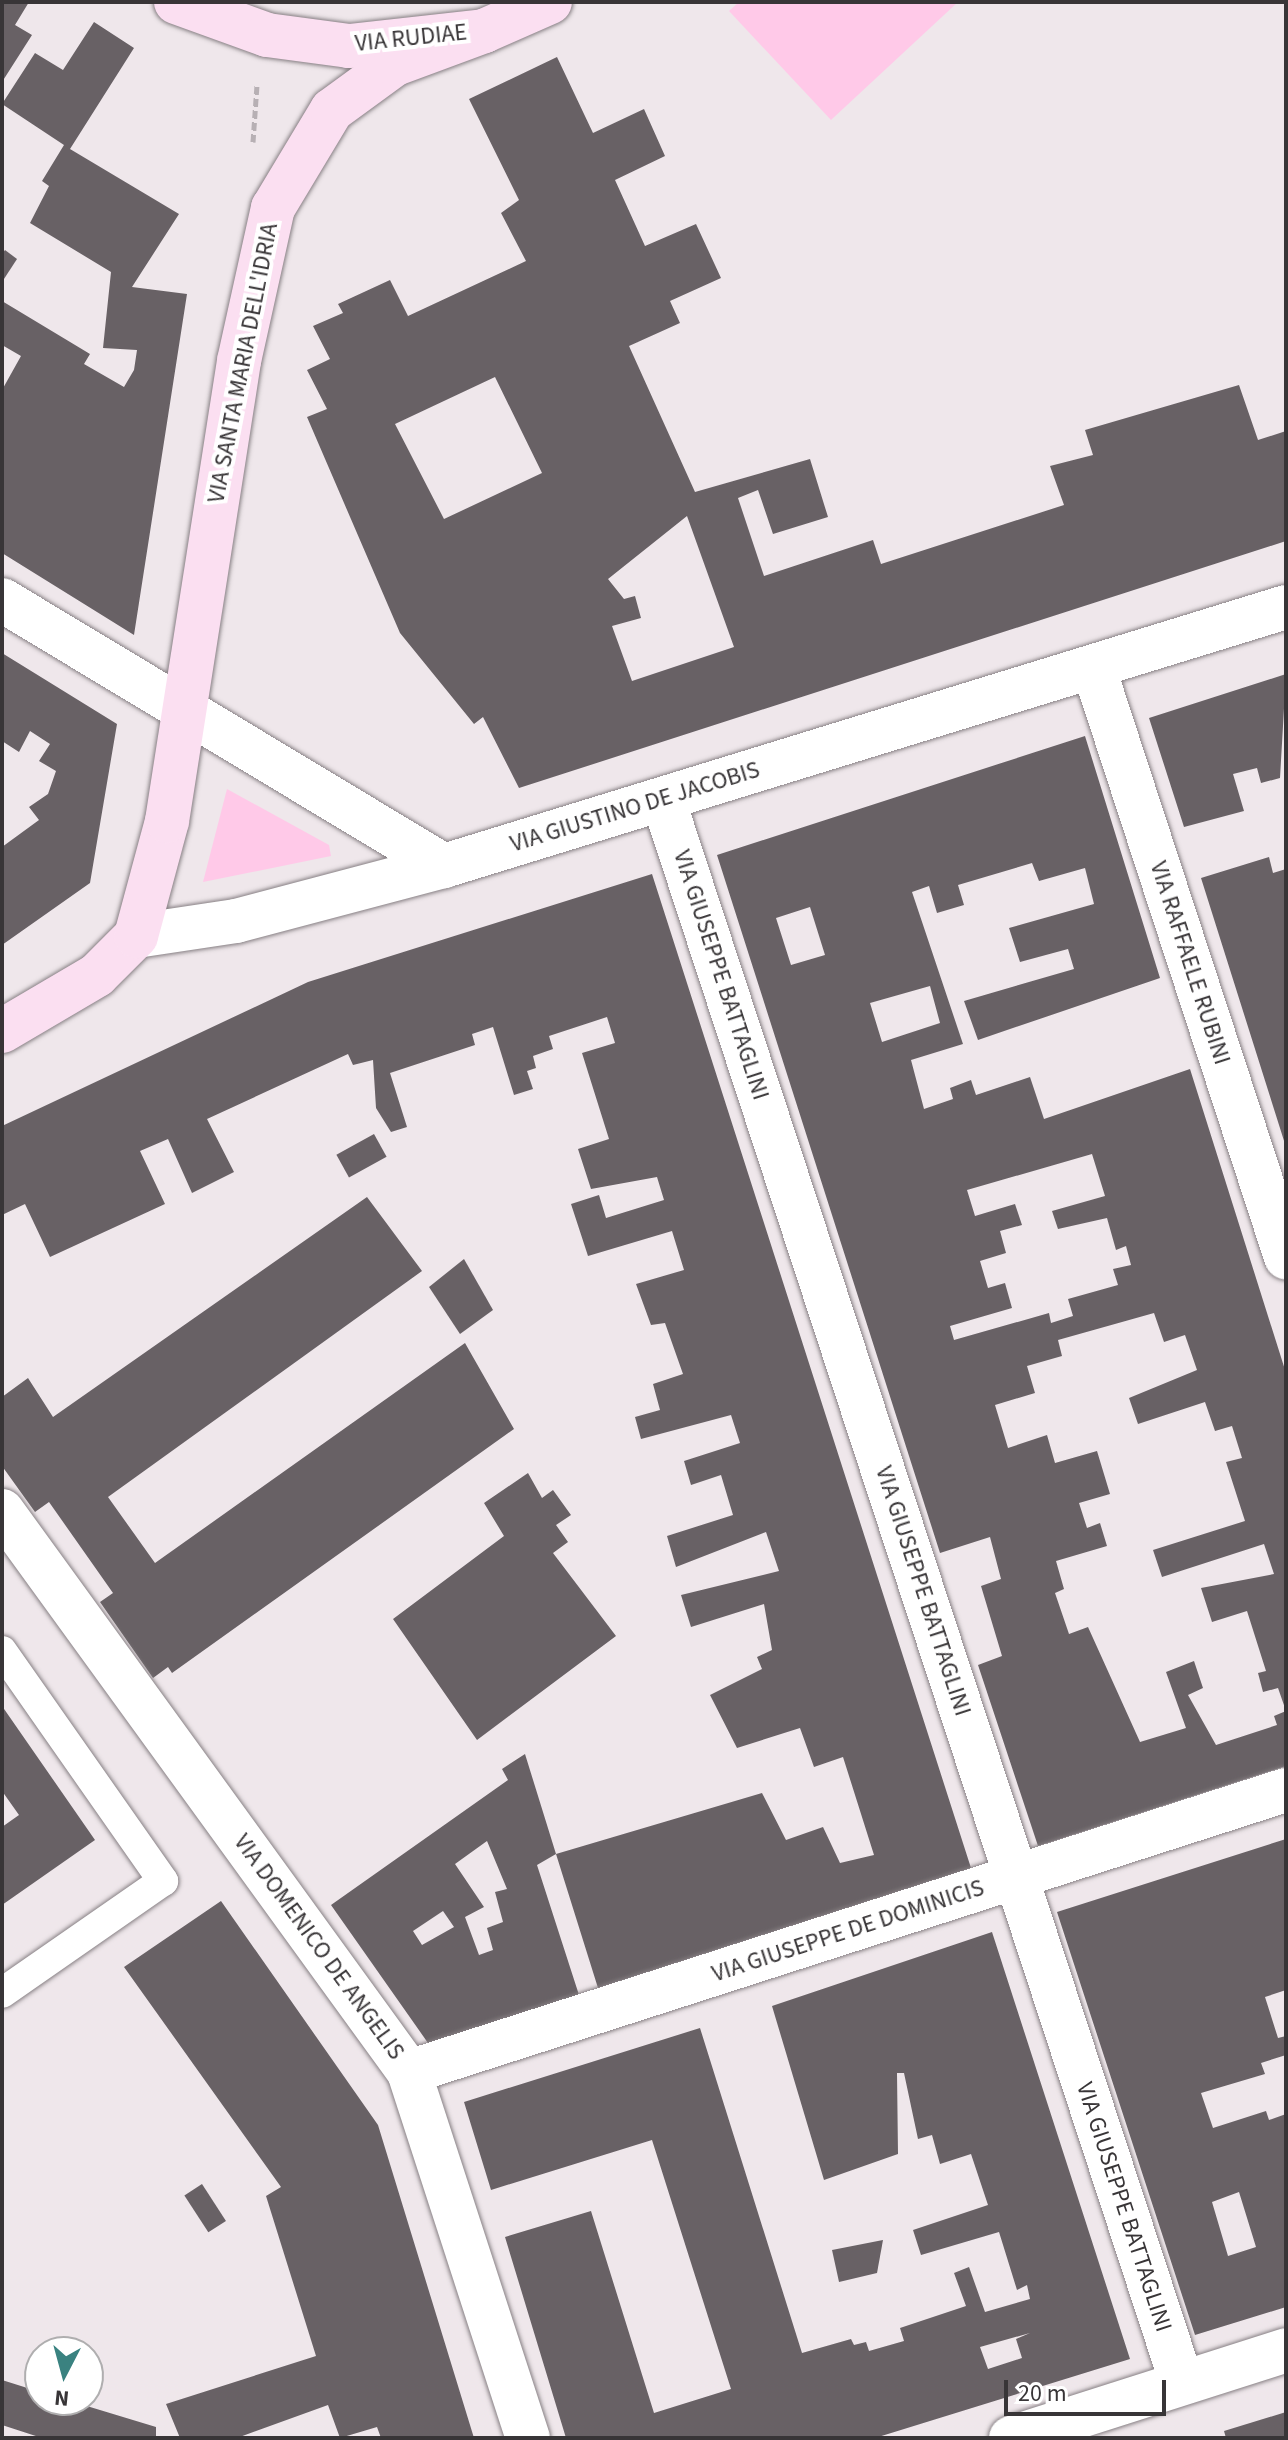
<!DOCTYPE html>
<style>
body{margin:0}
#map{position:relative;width:1288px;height:2440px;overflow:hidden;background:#efe7eb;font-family:"Source Sans 3",sans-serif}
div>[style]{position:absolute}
.green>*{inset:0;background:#ffc9e8}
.building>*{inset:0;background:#686165;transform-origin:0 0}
.path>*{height:5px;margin-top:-2.5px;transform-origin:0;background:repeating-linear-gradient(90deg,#b7b0b4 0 8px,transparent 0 12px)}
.roads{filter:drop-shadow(0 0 2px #878084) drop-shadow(0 0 2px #878084)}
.service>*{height:30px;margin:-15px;padding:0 15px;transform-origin:15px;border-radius:15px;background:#fff}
.minor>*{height:44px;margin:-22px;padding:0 22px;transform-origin:22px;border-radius:22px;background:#fff}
.secondary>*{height:44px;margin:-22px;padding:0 22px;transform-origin:22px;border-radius:22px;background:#fbdff1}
span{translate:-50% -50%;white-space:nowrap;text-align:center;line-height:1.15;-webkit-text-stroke:8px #fff;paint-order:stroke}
.street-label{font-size:24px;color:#383537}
.frame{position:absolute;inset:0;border:4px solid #383537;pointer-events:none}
.north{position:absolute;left:24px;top:2336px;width:80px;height:80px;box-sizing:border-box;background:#fff;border:2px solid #afaeaf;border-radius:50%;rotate:186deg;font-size:22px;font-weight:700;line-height:32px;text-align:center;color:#383537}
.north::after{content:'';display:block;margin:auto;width:28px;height:36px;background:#3a8280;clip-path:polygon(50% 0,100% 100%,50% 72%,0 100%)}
.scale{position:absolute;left:1004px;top:2380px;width:162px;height:36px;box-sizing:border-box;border:4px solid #383537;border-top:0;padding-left:10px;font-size:24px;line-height:28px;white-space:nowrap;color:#383537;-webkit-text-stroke:6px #fff;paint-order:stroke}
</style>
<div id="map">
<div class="green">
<i style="clip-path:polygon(739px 2px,958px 2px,831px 120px,729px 11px)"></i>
<i style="clip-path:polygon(227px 789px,329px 845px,331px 856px,203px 882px)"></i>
</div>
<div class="building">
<i style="clip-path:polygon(2px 2px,29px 2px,15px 25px,32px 35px,2px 82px)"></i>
<i style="clip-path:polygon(94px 22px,134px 48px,70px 149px,179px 214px,132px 287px,187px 294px,134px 635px,2px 553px,2px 390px,21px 356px,2px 345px,2px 301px,90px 354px,84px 364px,124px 387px,134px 370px,137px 350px,103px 348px,111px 272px,30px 223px,49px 186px,42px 181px,64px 145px,2px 104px,35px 53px,63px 70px)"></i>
<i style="clip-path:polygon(evenodd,557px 57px,593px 133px,644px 109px,665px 156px,615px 180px,645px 246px,696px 224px,721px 278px,670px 301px,680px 323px,629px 346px,695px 492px,810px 459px,828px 517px,773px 534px,758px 490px,738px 498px,764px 576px,873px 540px,881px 564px,1064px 505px,1050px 466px,1093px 455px,1085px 430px,1239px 385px,1258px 440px,1286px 431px,1286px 541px,519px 788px,483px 717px,474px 724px,400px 633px,307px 417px,327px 409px,307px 370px,330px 359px,313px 326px,343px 313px,338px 304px,390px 280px,408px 316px,526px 261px,501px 213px,519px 200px,469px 99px,557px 57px,495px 377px,542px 473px,444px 519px,395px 424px,495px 377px,557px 57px,687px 516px,734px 647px,632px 681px,612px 626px,641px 618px,635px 596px,624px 599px,608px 579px,687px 516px)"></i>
<i style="clip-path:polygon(5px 250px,17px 259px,2px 282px,2px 254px)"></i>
<i style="clip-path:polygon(2px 653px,117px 724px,90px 883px,2px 945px,2px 847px,39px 820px,29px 807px,48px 794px,56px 771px,39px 761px,50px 744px,30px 731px,19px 752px,2px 741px)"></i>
<i style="clip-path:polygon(1286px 674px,1280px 778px,1261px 783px,1257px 768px,1233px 774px,1244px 811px,1184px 827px,1149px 718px)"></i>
<i style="clip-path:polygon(evenodd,1085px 736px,1160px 978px,978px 1040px,964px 1001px,1074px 969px,1068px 949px,1020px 962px,1009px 928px,1094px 904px,1085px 868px,1039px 881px,1032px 863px,958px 885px,964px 905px,937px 913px,929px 886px,912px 892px,963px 1044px,911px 1060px,924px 1109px,953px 1099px,950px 1088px,971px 1080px,976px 1095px,1030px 1077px,1044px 1119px,1190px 1069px,1286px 1373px,1286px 1711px,1278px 1688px,1263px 1692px,1258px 1673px,1266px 1671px,1247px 1611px,1212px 1622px,1201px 1588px,1274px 1574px,1264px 1544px,1162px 1577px,1153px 1550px,1245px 1521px,1226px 1462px,1242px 1458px,1232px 1426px,1215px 1431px,1205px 1402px,1138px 1424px,1129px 1398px,1197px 1370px,1185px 1335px,1164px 1342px,1154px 1313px,1058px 1340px,1062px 1356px,1027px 1366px,1035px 1393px,995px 1405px,1008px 1448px,1047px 1435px,1055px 1463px,1097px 1451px,1110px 1494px,1079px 1503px,1087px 1528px,1100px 1523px,1107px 1546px,1056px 1561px,1064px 1589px,1055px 1593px,1069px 1634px,1088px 1627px,1140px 1742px,1186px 1728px,1166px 1672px,1194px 1661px,1203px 1688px,1188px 1695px,1216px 1745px,1277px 1725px,1274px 1716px,1286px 1711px,1286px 1766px,1038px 1846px,978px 1665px,1002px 1656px,981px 1586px,1001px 1579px,990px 1537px,940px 1553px,717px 855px,1085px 736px,810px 907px,825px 955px,791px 965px,776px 918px,810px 907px,1085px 736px,930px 986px,940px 1023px,882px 1042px,870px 1003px,930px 986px,1085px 736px,1092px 1154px,1105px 1196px,1052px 1211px,1058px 1229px,1107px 1218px,1116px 1250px,1126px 1246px,1131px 1265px,1113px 1269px,1118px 1285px,1068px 1299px,1073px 1316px,1051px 1323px,1049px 1313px,954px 1340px,950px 1326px,1012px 1308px,1005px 1283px,988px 1288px,980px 1261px,1006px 1253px,1000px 1231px,1022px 1225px,1015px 1204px,975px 1216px,967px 1190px,1092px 1154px)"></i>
<i style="clip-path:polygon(1269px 857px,1273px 873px,1286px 869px,1285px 1144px,1201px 878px)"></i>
<i style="clip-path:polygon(652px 874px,971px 1868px,598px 1988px,556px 1854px,762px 1793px,786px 1840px,823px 1827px,840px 1863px,874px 1855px,843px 1757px,814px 1767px,800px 1728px,737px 1748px,710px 1695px,762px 1669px,757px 1657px,772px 1650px,764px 1604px,691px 1627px,681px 1595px,779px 1571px,766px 1532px,676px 1567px,667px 1536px,733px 1515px,721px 1475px,691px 1485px,684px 1461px,740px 1443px,731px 1415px,641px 1439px,635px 1417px,660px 1410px,653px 1384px,683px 1374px,665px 1323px,651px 1325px,636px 1284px,684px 1270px,672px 1231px,588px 1256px,571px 1204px,599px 1195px,606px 1218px,664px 1200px,657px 1177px,591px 1189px,578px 1149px,609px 1139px,582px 1053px,615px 1043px,607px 1017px,549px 1036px,553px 1049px,533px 1056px,536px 1068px,527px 1071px,533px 1089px,514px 1095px,493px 1027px,472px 1034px,475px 1045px,390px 1073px,407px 1127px,391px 1132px,376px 1108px,373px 1060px,353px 1065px,348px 1054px,207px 1119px,234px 1172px,192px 1193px,168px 1139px,140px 1151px,165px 1204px,50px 1257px,25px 1204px,2px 1215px,2px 1126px,308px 982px)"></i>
<i style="left:374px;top:1134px;width:26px;height:43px;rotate:61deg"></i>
<i style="clip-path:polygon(367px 1197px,422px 1271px,108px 1497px,155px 1563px,465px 1343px,514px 1429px,172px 1673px,168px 1667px,153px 1678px,100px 1602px,113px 1593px,49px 1502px,35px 1512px,2px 1466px,2px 1397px,28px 1378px,53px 1417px)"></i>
<i style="clip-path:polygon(464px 1259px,493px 1310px,460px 1334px,429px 1287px)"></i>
<i style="clip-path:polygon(528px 1473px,542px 1498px,553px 1490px,571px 1515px,556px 1525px,568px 1542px,553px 1553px,616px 1636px,477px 1740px,393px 1619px,504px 1536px,484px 1503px)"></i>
<i style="clip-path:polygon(2px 1706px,95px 1840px,2px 1905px,2px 1827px,19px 1815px,2px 1791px)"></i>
<i style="clip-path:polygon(evenodd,525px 1754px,556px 1854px,537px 1865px,579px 1995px,428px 2043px,331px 1905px,508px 1780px,502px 1769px,525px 1754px,487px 1841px,507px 1889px,495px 1892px,503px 1922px,487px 1928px,493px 1950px,479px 1955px,465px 1917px,484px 1907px,455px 1864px,487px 1841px,525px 1754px,443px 1911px,454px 1927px,422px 1945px,413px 1931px,443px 1911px)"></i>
<i style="clip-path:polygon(evenodd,1286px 1839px,1286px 1990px,1265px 1997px,1278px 2038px,1286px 2036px,1286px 2055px,1261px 2063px,1265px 2074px,1201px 2093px,1213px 2128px,1266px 2111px,1269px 2120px,1286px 2114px,1286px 2307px,1195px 2335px,1057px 1912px,1286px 1839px,1239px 2192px,1256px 2247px,1228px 2256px,1212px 2202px,1239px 2192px)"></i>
<i style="clip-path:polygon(221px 1901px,378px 2125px,474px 2438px,381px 2438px,377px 2427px,340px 2438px,328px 2405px,237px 2438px,180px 2438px,166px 2404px,316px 2356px,266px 2196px,281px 2187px,124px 1967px)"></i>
<i style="clip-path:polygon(evenodd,992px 1932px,1130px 2359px,875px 2438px,566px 2438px,505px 2237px,591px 2211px,654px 2413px,731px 2389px,652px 2140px,491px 2190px,464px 2102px,700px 2028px,802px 2353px,851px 2339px,854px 2345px,866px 2342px,869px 2351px,904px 2341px,900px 2328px,966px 2306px,954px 2273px,969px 2267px,985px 2312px,1030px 2299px,1027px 2285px,1017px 2290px,999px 2232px,921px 2255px,913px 2230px,988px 2205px,971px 2154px,940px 2164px,932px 2135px,918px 2139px,904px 2073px,897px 2073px,898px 2154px,824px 2180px,772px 2006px,992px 1932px,1030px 2333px,1016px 2339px,1022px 2358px,988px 2369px,980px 2347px,1030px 2333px)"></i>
<i style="left:202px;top:2184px;width:44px;height:21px;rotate:57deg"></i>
<i style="clip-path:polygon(883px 2240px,877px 2273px,839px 2282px,832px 2250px)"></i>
<i style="clip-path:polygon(2px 2380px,40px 2392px,40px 2400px,67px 2400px,156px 2427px,156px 2438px,42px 2438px,2px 2425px)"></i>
<i style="clip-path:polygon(1286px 2412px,1286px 2438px,1226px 2438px,1224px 2431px)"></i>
</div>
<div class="path">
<i style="left:253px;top:142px;width:57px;rotate:-86deg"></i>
</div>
<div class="roads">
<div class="service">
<i style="left:2px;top:1651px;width:281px;rotate:55deg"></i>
<i style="left:163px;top:1881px;width:196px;rotate:145.2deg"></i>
</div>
<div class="minor">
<i style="left:2px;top:600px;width:516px;rotate:31.04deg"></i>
<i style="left:1094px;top:669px;width:619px;rotate:71.92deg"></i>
<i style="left:663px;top:799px;width:1667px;rotate:71.86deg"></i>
<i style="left:136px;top:936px;width:101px;rotate:-8.5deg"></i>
<i style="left:236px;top:921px;width:215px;rotate:-14.8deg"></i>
<i style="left:444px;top:866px;width:881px;rotate:-17.1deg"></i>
<i style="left:2px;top:1511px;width:693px;rotate:54.04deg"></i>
<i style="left:409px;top:2072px;width:385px;rotate:72deg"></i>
<i style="left:409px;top:2072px;width:921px;rotate:-17.83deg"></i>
<i style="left:1011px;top:2438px;width:289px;rotate:-17.7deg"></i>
</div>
<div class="secondary">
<i style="left:176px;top:2px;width:97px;rotate:19.9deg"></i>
<i style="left:267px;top:35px;width:83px;rotate:7.6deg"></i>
<i style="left:349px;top:46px;width:136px;rotate:-6.3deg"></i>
<i style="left:484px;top:31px;width:72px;rotate:-23.7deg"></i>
<i style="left:2px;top:1031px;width:110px;rotate:-30.5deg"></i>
<i style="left:97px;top:975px;width:55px;rotate:-45deg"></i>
<i style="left:136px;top:936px;width:119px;rotate:-74.9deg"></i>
<i style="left:167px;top:821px;width:466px;rotate:-81.1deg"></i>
<i style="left:239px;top:361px;width:157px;rotate:-77.5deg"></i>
<i style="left:273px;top:208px;width:114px;rotate:-59deg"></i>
<i style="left:332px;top:110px;width:78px;rotate:-36.1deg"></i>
<i style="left:395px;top:64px;width:95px;rotate:-20.3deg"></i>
</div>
</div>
<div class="street-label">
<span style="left:411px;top:38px;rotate:-6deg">VIA RUDIAE</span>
<span style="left:243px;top:363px;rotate:-79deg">VIA SANTA MARIA DELL'IDRIA</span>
<span style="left:635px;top:807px;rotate:-17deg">VIA GIUSTINO DE JACOBIS</span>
<span style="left:1190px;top:963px;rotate:72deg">VIA RAFFAELE RUBINI</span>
<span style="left:721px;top:975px;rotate:72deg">VIA GIUSEPPE BATTAGLINI</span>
<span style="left:923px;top:1591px;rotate:72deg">VIA GIUSEPPE BATTAGLINI</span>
<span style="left:848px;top:1931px;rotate:-18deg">VIA GIUSEPPE DE DOMINICIS</span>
<span style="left:319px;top:1947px;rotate:54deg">VIA DOMENICO DE ANGELIS</span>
<span style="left:1124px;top:2207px;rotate:72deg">VIA GIUSEPPE BATTAGLINI</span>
</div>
<div class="frame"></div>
<div class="north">N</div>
<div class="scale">20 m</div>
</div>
